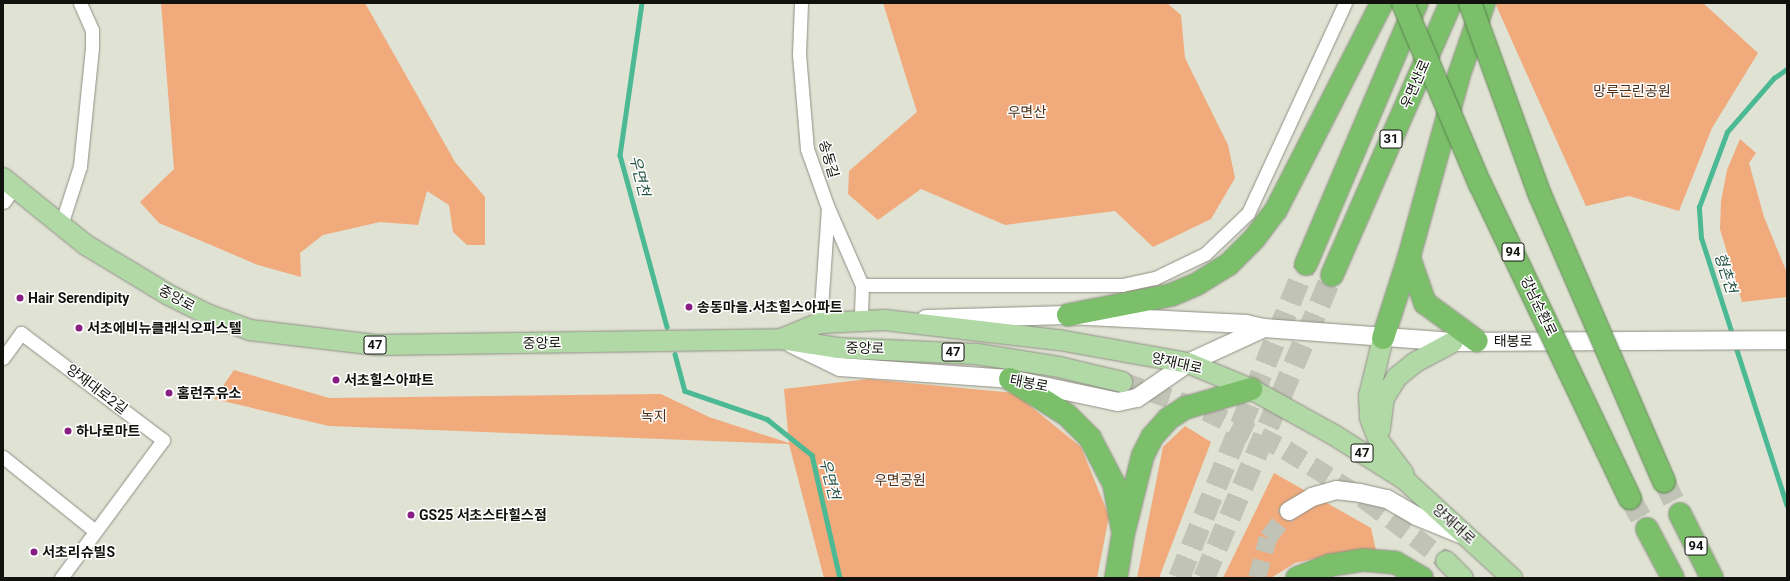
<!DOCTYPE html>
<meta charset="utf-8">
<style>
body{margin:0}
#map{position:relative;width:1790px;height:581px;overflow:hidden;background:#e0e2d4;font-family:Roboto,"Noto Sans KR",sans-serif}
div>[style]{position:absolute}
.green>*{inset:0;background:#f0aa7b}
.stream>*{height:4.5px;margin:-2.25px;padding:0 2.25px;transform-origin:2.25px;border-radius:2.25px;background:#4bba94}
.secondary-tunnel>*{height:18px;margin-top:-9px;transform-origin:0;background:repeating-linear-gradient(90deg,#c1c3b6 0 18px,transparent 0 27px)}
.primary-tunnel>*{height:20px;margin-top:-10px;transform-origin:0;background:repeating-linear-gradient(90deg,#c1c3b6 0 20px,transparent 0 30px)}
.highway-tunnel>*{height:22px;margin-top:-11px;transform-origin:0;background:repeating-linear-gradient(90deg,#c1c3b6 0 22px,transparent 0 33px)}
.roads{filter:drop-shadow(0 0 1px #8f9084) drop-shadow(0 0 1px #8f9084)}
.street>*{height:13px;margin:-6.5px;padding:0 6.5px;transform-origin:6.5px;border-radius:6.5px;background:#fff}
.secondary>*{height:18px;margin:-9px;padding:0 9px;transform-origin:9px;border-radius:9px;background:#fff}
.primary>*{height:20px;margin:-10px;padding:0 10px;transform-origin:10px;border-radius:10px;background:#b0d9a6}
.highway>*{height:22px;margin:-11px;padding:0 11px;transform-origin:11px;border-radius:11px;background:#7cbf6b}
.bridges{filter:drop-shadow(0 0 1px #57824a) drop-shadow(0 0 1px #57824a)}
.highway-bridge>*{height:22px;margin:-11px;padding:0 11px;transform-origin:11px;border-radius:11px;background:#7cbf6b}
.dots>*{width:11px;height:11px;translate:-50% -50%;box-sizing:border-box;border:2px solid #fff;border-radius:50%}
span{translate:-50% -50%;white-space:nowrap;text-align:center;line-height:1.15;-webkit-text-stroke:3px #fff;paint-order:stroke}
.shield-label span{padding:1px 3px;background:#fff;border:1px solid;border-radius:3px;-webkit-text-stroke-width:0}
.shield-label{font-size:13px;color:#11110d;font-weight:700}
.street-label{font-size:14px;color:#11110d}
.park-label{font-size:14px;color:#4d2e17}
.poi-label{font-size:14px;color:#11110d;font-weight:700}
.left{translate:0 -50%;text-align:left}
.water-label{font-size:15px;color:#265444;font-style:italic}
.frame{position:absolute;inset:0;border:4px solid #11110d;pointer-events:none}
</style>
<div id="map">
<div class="green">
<i style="clip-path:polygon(161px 3px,365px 3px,455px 162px,485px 197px,485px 245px,467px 245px,453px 232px,449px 205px,427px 191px,418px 225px,380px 222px,323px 235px,300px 253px,301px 277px,258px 265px,159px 223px,140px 202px,174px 169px)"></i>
<i style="clip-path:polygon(883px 3px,1167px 3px,1181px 15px,1185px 58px,1228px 145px,1235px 178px,1211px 219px,1153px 247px,1115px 211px,1005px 225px,921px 189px,878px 220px,848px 194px,849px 171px,917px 112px)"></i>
<i style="clip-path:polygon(1703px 3px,1758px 53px,1712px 128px,1679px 211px,1629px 196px,1586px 206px,1495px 3px)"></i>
<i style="clip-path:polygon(1740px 139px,1756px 153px,1749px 163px,1764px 217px,1787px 273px,1787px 297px,1742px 302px,1720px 229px,1721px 201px,1727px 170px)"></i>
<i style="clip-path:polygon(234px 370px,329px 398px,661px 394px,709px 417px,789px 443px,784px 389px,868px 379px,1014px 393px,1081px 447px,1109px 516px,1097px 578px,824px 578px,789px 444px,329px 426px,214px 399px)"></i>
<i style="clip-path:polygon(1185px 426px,1211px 442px,1159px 578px,1137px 578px,1163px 447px)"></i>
<i style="clip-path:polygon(1274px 473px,1371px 528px,1376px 550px,1341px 553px,1295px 563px,1271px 578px,1223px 578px)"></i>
</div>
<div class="stream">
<i style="left:642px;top:3px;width:154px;rotate:98.2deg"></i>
<i style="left:620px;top:155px;width:178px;rotate:74.7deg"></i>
<i style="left:1733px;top:337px;width:104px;rotate:-107.9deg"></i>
<i style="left:1701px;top:238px;width:31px;rotate:-94deg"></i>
<i style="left:1699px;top:207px;width:80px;rotate:-69.5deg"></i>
<i style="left:1727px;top:132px;width:72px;rotate:-49deg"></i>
<i style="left:1774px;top:78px;width:16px;rotate:-35deg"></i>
<i style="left:1735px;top:344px;width:169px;rotate:72.1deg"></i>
<i style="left:675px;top:354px;width:38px;rotate:75deg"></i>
<i style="left:685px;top:391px;width:87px;rotate:18.9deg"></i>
<i style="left:767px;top:419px;width:58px;rotate:38.7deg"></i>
<i style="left:812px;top:455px;width:126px;rotate:77.2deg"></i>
</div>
<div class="secondary-tunnel">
<i style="left:1257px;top:578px;width:41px;rotate:-74.6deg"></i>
<i style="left:1268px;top:538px;width:34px;rotate:-52deg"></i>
</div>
<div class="primary-tunnel">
<i style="left:1122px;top:382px;width:89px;rotate:19deg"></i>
<i style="left:1206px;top:411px;width:89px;rotate:26deg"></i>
<i style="left:1286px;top:450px;width:96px;rotate:32.2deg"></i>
<i style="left:1367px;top:501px;width:99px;rotate:37.2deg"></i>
</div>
<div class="highway-tunnel">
<i style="left:1664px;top:481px;width:37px;rotate:64deg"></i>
<i style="left:1630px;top:498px;width:35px;rotate:61deg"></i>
<i style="left:1179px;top:578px;width:339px;rotate:-68deg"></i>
<i style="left:1204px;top:578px;width:329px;rotate:-67.1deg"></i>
</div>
<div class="roads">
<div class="street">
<i style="left:801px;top:3px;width:51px;rotate:92.2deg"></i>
<i style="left:799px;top:54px;width:95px;rotate:85.2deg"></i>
<i style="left:807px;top:149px;width:63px;rotate:70.4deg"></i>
<i style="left:828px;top:208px;width:115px;rotate:94deg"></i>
<i style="left:829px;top:210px;width:82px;rotate:66.3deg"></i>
<i style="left:862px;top:285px;width:35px;rotate:92deg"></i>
<i style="left:61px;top:225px;width:62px;rotate:-72.1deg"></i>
<i style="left:80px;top:166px;width:120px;rotate:-84.2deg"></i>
<i style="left:92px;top:47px;width:17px;rotate:-90deg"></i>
<i style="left:92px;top:30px;width:30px;rotate:-114deg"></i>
<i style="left:862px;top:285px;width:260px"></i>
<i style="left:1122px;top:285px;width:34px;rotate:-12deg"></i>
<i style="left:1155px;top:278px;width:55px;rotate:-25.6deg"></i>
<i style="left:1205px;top:254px;width:59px;rotate:-43.6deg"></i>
<i style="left:1248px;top:213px;width:231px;rotate:-65.2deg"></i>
<i style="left:3px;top:358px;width:31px;rotate:-54deg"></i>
<i style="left:21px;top:333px;width:178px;rotate:37deg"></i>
<i style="left:163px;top:440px;width:172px;rotate:126.5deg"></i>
<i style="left:3px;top:457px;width:118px;rotate:38.8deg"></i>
</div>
<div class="secondary">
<i style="left:3px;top:200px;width:17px;rotate:-57deg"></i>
<i style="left:926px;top:319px;width:142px;rotate:-1.6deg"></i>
<i style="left:1068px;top:315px;width:178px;rotate:2.9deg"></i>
<i style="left:1246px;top:324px;width:18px;rotate:13deg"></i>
<i style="left:1264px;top:328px;width:190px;rotate:4.2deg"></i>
<i style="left:1453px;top:342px;width:334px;rotate:-0.3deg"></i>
<i style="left:792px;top:344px;width:53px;rotate:25.6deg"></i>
<i style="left:840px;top:367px;width:170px;rotate:4deg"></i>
<i style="left:1010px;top:379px;width:110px;rotate:12deg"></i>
<i style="left:1118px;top:402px;width:19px;rotate:-12deg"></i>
<i style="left:1137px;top:398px;width:62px;rotate:-34.5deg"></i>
<i style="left:1188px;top:363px;width:84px;rotate:-24.7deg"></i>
<i style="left:1289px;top:511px;width:27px;rotate:-31deg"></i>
<i style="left:1312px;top:497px;width:25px;rotate:-16deg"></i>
<i style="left:1336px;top:490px;width:24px;rotate:7deg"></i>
<i style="left:1360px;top:493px;width:28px;rotate:13deg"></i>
<i style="left:1387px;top:499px;width:34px;rotate:30deg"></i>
<i style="left:1416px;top:516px;width:51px;rotate:22deg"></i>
</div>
<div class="primary">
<i style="left:3px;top:178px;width:107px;rotate:38.9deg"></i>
<i style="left:86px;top:245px;width:97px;rotate:31.1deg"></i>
<i style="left:169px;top:295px;width:45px;rotate:26.6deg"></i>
<i style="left:209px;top:315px;width:44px;rotate:20.1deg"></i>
<i style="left:250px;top:330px;width:126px;rotate:6.8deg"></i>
<i style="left:375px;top:345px;width:406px;rotate:-0.8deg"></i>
<i style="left:781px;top:339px;width:59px;rotate:8.8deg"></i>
<i style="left:839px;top:348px;width:138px;rotate:2.5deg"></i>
<i style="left:977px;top:354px;width:83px;rotate:9deg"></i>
<i style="left:1059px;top:367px;width:65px;rotate:13.4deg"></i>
<i style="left:1383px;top:338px;width:60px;rotate:103.6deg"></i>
<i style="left:1369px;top:396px;width:22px;rotate:87deg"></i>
<i style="left:1370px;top:418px;width:25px;rotate:69deg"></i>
<i style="left:1379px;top:441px;width:41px;rotate:52.9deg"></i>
<i style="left:781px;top:339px;width:42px;rotate:-22.3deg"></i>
<i style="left:820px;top:323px;width:65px;rotate:-2.6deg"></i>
<i style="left:885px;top:320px;width:175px;rotate:6.6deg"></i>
<i style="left:1059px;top:340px;width:131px;rotate:10.1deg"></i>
<i style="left:1188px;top:363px;width:68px;rotate:22.4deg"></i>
<i style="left:1251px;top:389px;width:95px;rotate:29deg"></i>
<i style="left:1334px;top:435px;width:83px;rotate:32.2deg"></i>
<i style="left:1404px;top:479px;width:147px;rotate:42.5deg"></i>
<i style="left:1380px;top:429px;width:31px;rotate:-83deg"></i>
<i style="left:1384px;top:398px;width:25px;rotate:-58deg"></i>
<i style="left:1397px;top:377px;width:22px;rotate:-39deg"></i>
<i style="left:1414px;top:363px;width:44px;rotate:-28.3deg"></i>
<i style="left:1446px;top:561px;width:24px;rotate:45deg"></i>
</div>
<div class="highway">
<i style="left:1409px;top:257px;width:49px;rotate:70.8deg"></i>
<i style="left:1425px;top:303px;width:64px;rotate:36.2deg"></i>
<i style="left:1306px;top:264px;width:284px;rotate:-67deg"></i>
<i style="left:1332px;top:275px;width:297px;rotate:-66.4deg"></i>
<i style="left:1068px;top:315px;width:105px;rotate:-11deg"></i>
<i style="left:1171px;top:295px;width:28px;rotate:-23deg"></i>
<i style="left:1197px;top:284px;width:38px;rotate:-32deg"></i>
<i style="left:1229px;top:264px;width:35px;rotate:-45deg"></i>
<i style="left:1254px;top:239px;width:36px;rotate:-53deg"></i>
<i style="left:1276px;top:210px;width:233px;rotate:-62.9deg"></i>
<i style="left:1383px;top:338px;width:85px;rotate:-72.2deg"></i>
<i style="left:1409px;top:257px;width:189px;rotate:-74.6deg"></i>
<i style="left:1459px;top:75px;width:76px;rotate:-70.9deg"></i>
<i style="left:1010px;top:379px;width:67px;rotate:32.3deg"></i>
<i style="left:1067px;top:415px;width:33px;rotate:45deg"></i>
<i style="left:1090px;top:438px;width:52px;rotate:62.4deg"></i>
<i style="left:1114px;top:484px;width:44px;rotate:79.5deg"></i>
<i style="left:1680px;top:514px;width:72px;rotate:63.4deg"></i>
<i style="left:1647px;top:529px;width:55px;rotate:62deg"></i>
<i style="left:1116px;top:578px;width:44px;rotate:-80.8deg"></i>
<i style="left:1123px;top:535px;width:82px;rotate:-76deg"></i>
<i style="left:1143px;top:455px;width:20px;rotate:-63deg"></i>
<i style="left:1152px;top:437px;width:24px;rotate:-48deg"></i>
<i style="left:1168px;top:419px;width:20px;rotate:-33deg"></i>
<i style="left:1185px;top:408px;width:69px;rotate:-16.1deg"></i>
<i style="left:1297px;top:578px;width:36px;rotate:-21deg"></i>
<i style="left:1331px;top:565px;width:33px;rotate:-9deg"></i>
<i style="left:1364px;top:560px;width:32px;rotate:5deg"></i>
<i style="left:1396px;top:563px;width:30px;rotate:30deg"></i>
</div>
</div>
<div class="bridges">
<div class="highway-bridge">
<i style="left:1403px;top:3px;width:197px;rotate:67deg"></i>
<i style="left:1480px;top:184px;width:348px;rotate:64.5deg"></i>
<i style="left:1470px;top:3px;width:204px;rotate:70deg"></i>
<i style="left:1540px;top:195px;width:312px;rotate:66.6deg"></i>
</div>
</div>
<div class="dots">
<i style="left:20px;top:298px;background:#881e84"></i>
<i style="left:689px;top:307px;background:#881e84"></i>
<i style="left:79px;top:328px;background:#881e84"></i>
<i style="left:336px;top:380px;background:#881e84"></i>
<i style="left:169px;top:393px;background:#881e84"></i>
<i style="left:68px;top:431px;background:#881e84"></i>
<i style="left:411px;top:515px;background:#881e84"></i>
<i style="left:34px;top:552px;background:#881e84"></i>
</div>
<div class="shield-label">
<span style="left:1391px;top:139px">31</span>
<span style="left:1513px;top:252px">94</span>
<span style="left:375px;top:345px">47</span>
<span style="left:953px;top:352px">47</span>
<span style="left:1362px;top:453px">47</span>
<span style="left:1696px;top:546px">94</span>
</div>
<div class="street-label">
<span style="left:1415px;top:84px;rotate:-66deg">우면산로</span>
<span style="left:829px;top:159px;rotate:74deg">송동길</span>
<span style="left:177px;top:298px;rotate:28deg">중앙로</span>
<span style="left:1539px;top:306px;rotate:64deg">강남순환로</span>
<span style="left:1513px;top:341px">태봉로</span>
<span style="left:542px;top:343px;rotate:-1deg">중앙로</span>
<span style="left:865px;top:348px;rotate:1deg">중앙로</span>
<span style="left:1177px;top:363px;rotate:13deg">양재대로</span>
<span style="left:1029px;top:383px;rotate:11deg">태봉로</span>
<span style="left:97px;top:389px;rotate:37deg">양재대로2길</span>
<span style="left:1454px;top:524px;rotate:42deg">양재대로</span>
</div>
<div class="park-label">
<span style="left:1632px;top:91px">망루근린공원</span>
<span style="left:1027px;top:112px">우면산</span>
<span style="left:654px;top:416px">녹지</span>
<span style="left:900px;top:480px">우면공원</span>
</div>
<div class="poi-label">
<span class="left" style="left:28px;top:298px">Hair Serendipity</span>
<span class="left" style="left:697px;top:307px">송동마을.서초힐스아파트</span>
<span class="left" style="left:87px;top:328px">서초에비뉴클래식오피스텔</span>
<span class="left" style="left:344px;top:380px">서초힐스아파트</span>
<span class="left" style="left:177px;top:393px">홈런주유소</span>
<span class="left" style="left:76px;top:431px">하나로마트</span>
<span class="left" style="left:419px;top:515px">GS25 서초스타힐스점</span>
<span class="left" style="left:42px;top:552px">서초리슈빌S</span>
</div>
<div class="water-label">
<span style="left:639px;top:176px;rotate:76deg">우면천</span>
<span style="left:1725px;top:273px;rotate:72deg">형촌천</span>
<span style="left:829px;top:479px;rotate:76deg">우면천</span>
</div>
<div class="frame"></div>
</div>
